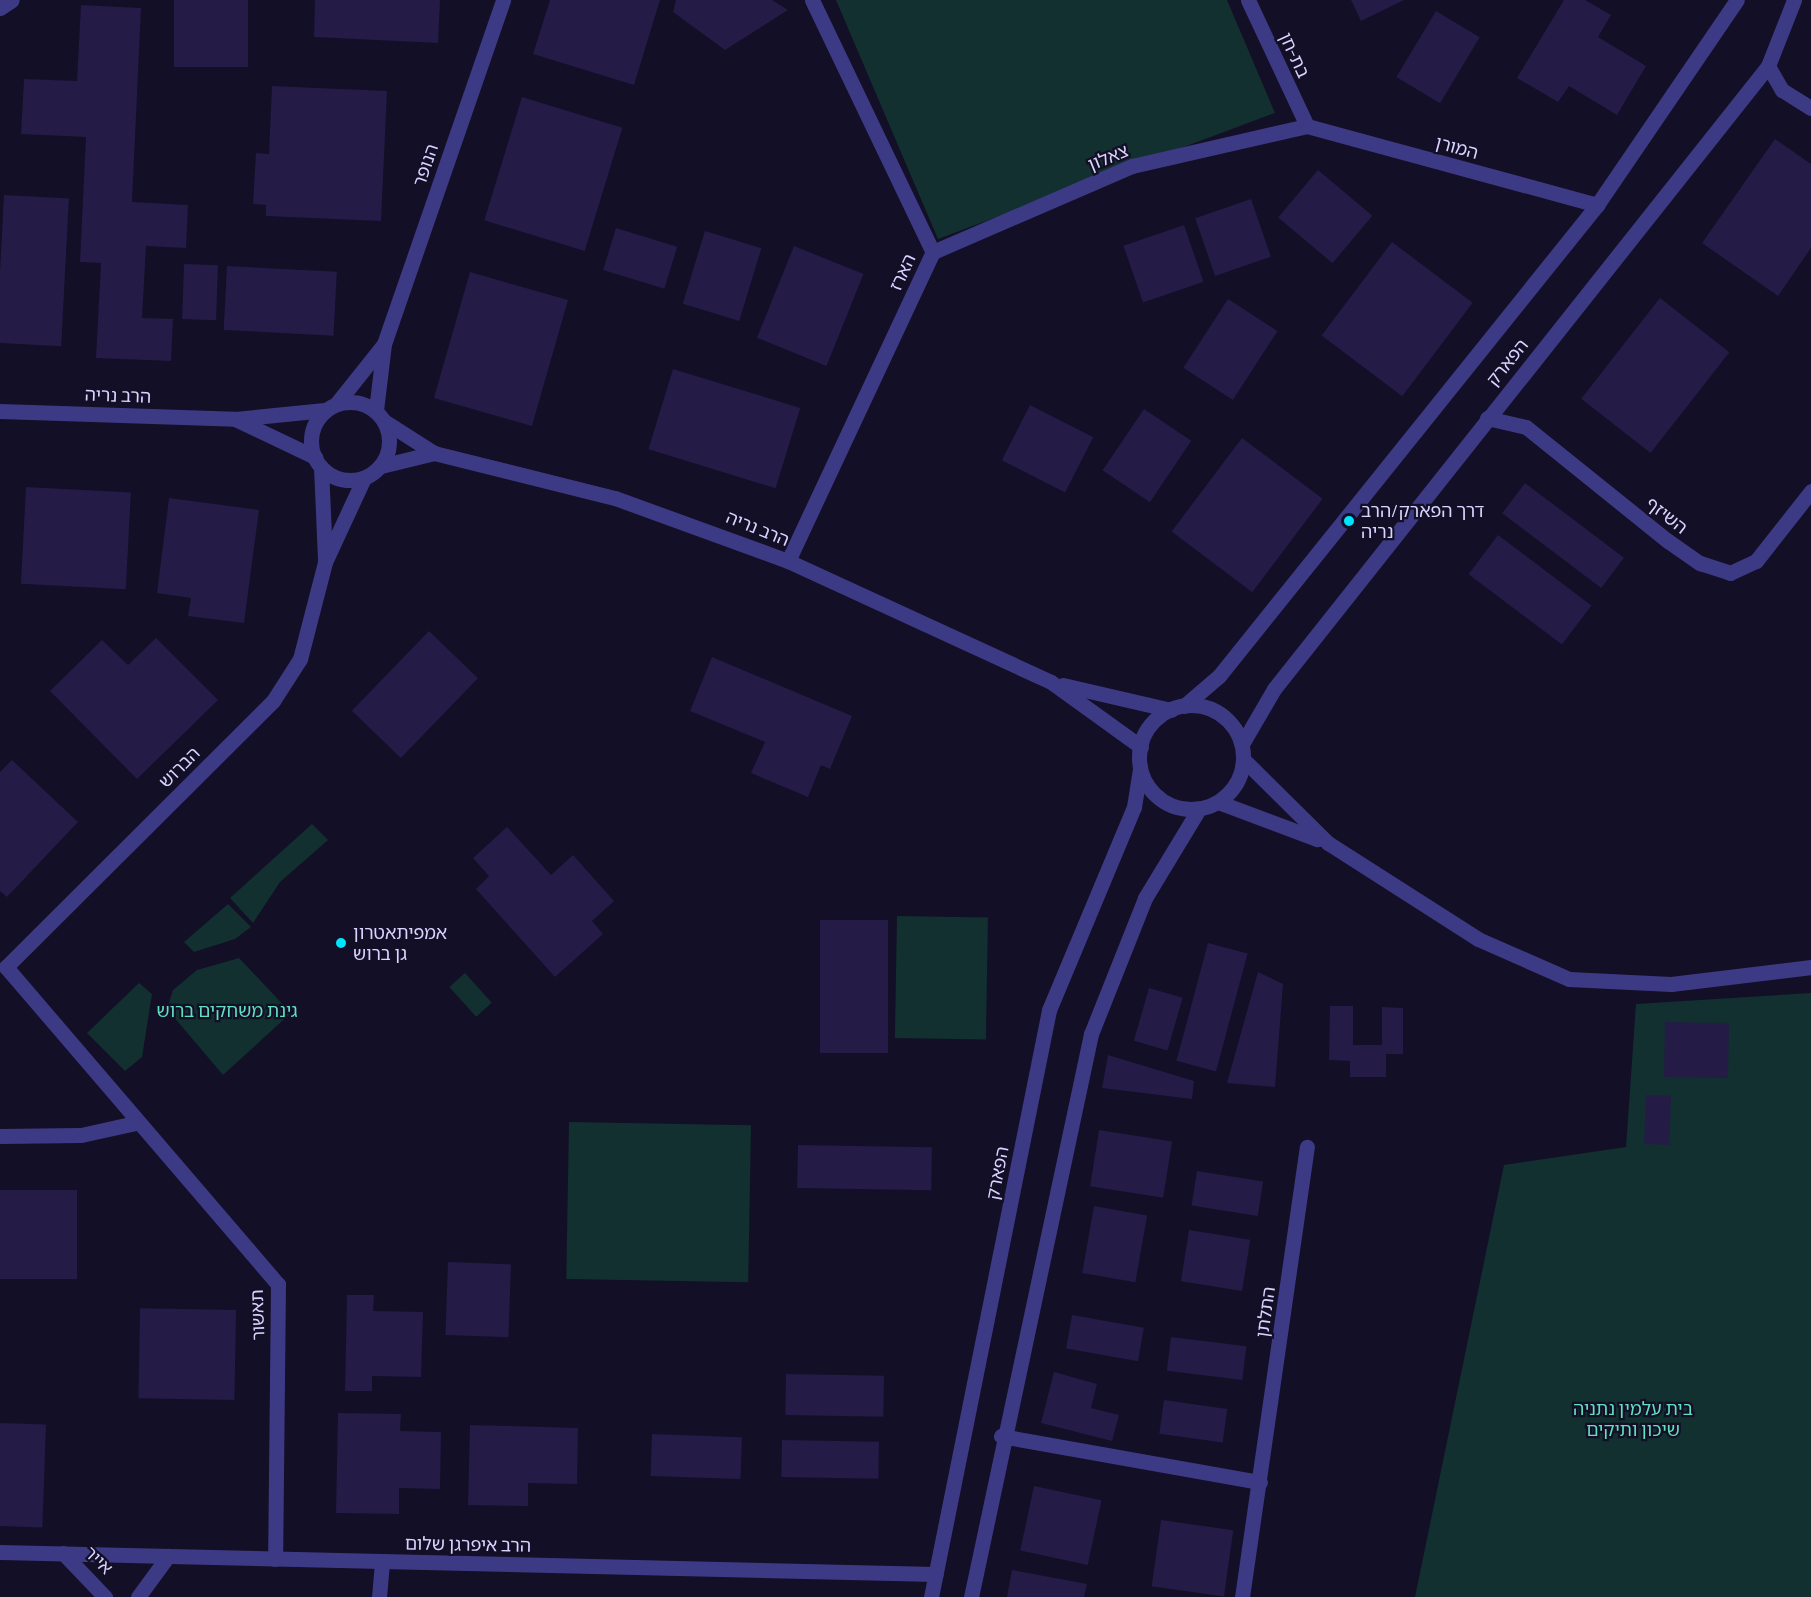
<!DOCTYPE html>
<meta charset="utf-8">
<style>
body{margin:0}
#map{position:relative;width:1811px;height:1597px;overflow:hidden;background:#130f26;font-family:Barlow,"Noto Sans Hebrew",sans-serif}
div>[style]{position:absolute}
.green>*{inset:0;background:#12302f;transform-origin:0 0}
.building>*{inset:0;background:#241b47;transform-origin:0 0}
.minor>*{height:15px;margin:-7.5px;padding:0 7.5px;transform-origin:7.5px;border-radius:7.5px;background:#3d3a85}
.tertiary>*{height:15px;margin:-7.5px;padding:0 7.5px;transform-origin:7.5px;border-radius:7.5px;background:#3d3a85}
.tertiary>.ring{margin:-7.5px;padding:0;box-sizing:content-box;background:none;border:15px solid #3d3a85;border-radius:50%}
.dots>*{width:16px;height:16px;translate:-50% -50%;box-sizing:border-box;border:3px solid #130f26;border-radius:50%}
span{translate:-50% -50%;white-space:nowrap;text-align:center;line-height:1.15;-webkit-text-stroke:4.5px #130f26;paint-order:stroke}
.street-label{font-size:18px;color:#d9d4ff}
.poi-label{font-size:18px;color:#d9d4ff}
.left{translate:0 -50%;text-align:left}
.park-label{font-size:18px;color:#5fe0c0}
</style>
<div id="map">
<div class="green">
<i style="clip-path:polygon(836px 0,1227px 0,1275px 113px,938px 239px)"></i>
<i style="clip-path:polygon(312px 824px,328px 840px,280px 882px,253px 923px,230px 898px)"></i>
<i style="clip-path:polygon(228px 904px,251px 927px,235px 939px,194px 952px,184px 942px)"></i>
<i style="left:897px;top:916px;width:91px;height:122px;rotate:1deg"></i>
<i style="clip-path:polygon(239px 958px,291px 1013px,223px 1075px,167px 1009px,173px 990px,197px 970px)"></i>
<i style="left:465px;top:973px;width:40px;height:21px;rotate:48deg"></i>
<i style="clip-path:polygon(139px 983px,152px 994px,142px 1057px,125px 1071px,87px 1033px)"></i>
<i style="clip-path:polygon(1811px 993px,1811px 1597px,1415px 1597px,1504px 1165px,1626px 1147px,1636px 1004px)"></i>
<i style="left:569px;top:1122px;width:182px;height:157px;rotate:1deg"></i>
</div>
<div class="building">
<i style="left:174px;top:0;width:74px;height:67px"></i>
<i style="clip-path:polygon(315px 0,440px 0,438px 43px,314px 37px)"></i>
<i style="clip-path:polygon(550px 0,660px 0,634px 85px,533px 54px)"></i>
<i style="clip-path:polygon(676px 0,772px 0,788px 10px,725px 50px,673px 12px)"></i>
<i style="clip-path:polygon(1351px 0,1404px 0,1361px 21px)"></i>
<i style="clip-path:polygon(1564px 0,1585px 0,1611px 15px,1598px 37px,1646px 66px,1617px 115px,1569px 86px,1558px 102px,1517px 78px)"></i>
<i style="clip-path:polygon(81px 5px,141px 8px,132px 202px,188px 205px,186px 248px,146px 246px,142px 318px,173px 319px,171px 361px,96px 358px,101px 263px,80px 262px,86px 137px,21px 134px,24px 79px,77px 81px)"></i>
<i style="left:1436px;top:11px;width:51px;height:77px;rotate:31deg"></i>
<i style="clip-path:polygon(272px 86px,387px 91px,381px 221px,266px 216px,266px 205px,253px 204px,256px 153px,269px 154px)"></i>
<i style="left:522px;top:97px;width:105px;height:129px;rotate:17deg"></i>
<i style="clip-path:polygon(1775px 139px,1811px 164px,1811px 248px,1778px 296px,1702px 243px)"></i>
<i style="left:1318px;top:170px;width:71px;height:62px;rotate:40deg"></i>
<i style="left:4px;top:195px;width:65px;height:148px;rotate:3deg"></i>
<i style="left:1251px;top:199px;width:61px;height:59px;rotate:71deg"></i>
<i style="left:1184px;top:225px;width:60px;height:64px;rotate:71deg"></i>
<i style="left:616px;top:228px;width:64px;height:44px;rotate:17deg"></i>
<i style="left:705px;top:231px;width:59px;height:76px;rotate:17deg"></i>
<i style="left:1392px;top:242px;width:101px;height:117px;rotate:37deg"></i>
<i style="left:794px;top:246px;width:75px;height:99px;rotate:22deg"></i>
<i style="left:184px;top:264px;width:34px;height:55px;rotate:2deg"></i>
<i style="left:227px;top:266px;width:110px;height:64px;rotate:3deg"></i>
<i style="left:470px;top:272px;width:102px;height:131px;rotate:16deg"></i>
<i style="left:1660px;top:298px;width:88px;height:128px;rotate:38deg"></i>
<i style="left:1228px;top:299px;width:59px;height:82px;rotate:33deg"></i>
<i style="left:673px;top:369px;width:133px;height:84px;rotate:17deg"></i>
<i style="left:1030px;top:405px;width:71px;height:62px;rotate:27deg"></i>
<i style="left:1144px;top:409px;width:57px;height:74px;rotate:34deg"></i>
<i style="left:1242px;top:438px;width:101px;height:117px;rotate:37deg"></i>
<i style="left:1525px;top:483px;width:124px;height:38px;rotate:37deg"></i>
<i style="left:26px;top:487px;width:105px;height:97px;rotate:3deg"></i>
<i style="clip-path:polygon(169px 498px,259px 510px,244px 623px,188px 616px,191px 598px,157px 593px)"></i>
<i style="left:1498px;top:535px;width:117px;height:49px;rotate:37deg"></i>
<i style="left:429px;top:631px;width:68px;height:111px;rotate:44deg"></i>
<i style="clip-path:polygon(156px 638px,218px 700px,137px 779px,50px 691px,102px 640px,128px 665px)"></i>
<i style="clip-path:polygon(712px 657px,852px 716px,830px 769px,821px 765px,808px 797px,751px 773px,765px 742px,690px 711px)"></i>
<i style="clip-path:polygon(12px 760px,78px 822px,7px 897px,0 891px,0 772px)"></i>
<i style="clip-path:polygon(507px 827px,551px 875px,573px 855px,614px 901px,592px 921px,603px 934px,555px 977px,476px 889px,489px 876px,473px 858px)"></i>
<i style="left:820px;top:920px;width:68px;height:133px"></i>
<i style="left:1208px;top:943px;width:41px;height:122px;rotate:15deg"></i>
<i style="clip-path:polygon(1258px 972px,1283px 984px,1275px 1087px,1227px 1083px)"></i>
<i style="left:1149px;top:988px;width:35px;height:55px;rotate:16deg"></i>
<i style="clip-path:polygon(1330px 1006px,1353px 1006px,1353px 1045px,1382px 1045px,1382px 1007px,1403px 1008px,1403px 1054px,1386px 1054px,1386px 1077px,1350px 1077px,1350px 1061px,1329px 1060px)"></i>
<i style="left:1665px;top:1022px;width:64px;height:55px;rotate:1deg"></i>
<i style="clip-path:polygon(1108px 1055px,1194px 1081px,1192px 1099px,1102px 1088px)"></i>
<i style="left:1646px;top:1095px;width:25px;height:49px;rotate:2deg"></i>
<i style="left:1099px;top:1130px;width:74px;height:57px;rotate:9deg"></i>
<i style="left:798px;top:1145px;width:134px;height:43px;rotate:1deg"></i>
<i style="left:1197px;top:1171px;width:67px;height:35px;rotate:9deg"></i>
<i style="left:0;top:1190px;width:77px;height:89px"></i>
<i style="left:1094px;top:1206px;width:54px;height:68px;rotate:10deg"></i>
<i style="left:1189px;top:1230px;width:62px;height:52px;rotate:9deg"></i>
<i style="left:448px;top:1262px;width:63px;height:73px;rotate:2deg"></i>
<i style="clip-path:polygon(347px 1295px,374px 1295px,373px 1311px,423px 1312px,421px 1377px,372px 1376px,372px 1391px,345px 1391px)"></i>
<i style="left:236px;top:1310px;width:90px;height:96px;rotate:91deg"></i>
<i style="left:1072px;top:1315px;width:73px;height:34px;rotate:10deg"></i>
<i style="left:1171px;top:1337px;width:76px;height:34px;rotate:7deg"></i>
<i style="clip-path:polygon(1054px 1372px,1097px 1384px,1091px 1408px,1119px 1415px,1112px 1441px,1041px 1423px)"></i>
<i style="left:786px;top:1374px;width:98px;height:41px;rotate:1deg"></i>
<i style="left:1164px;top:1400px;width:64px;height:34px;rotate:8deg"></i>
<i style="clip-path:polygon(338px 1413px,401px 1414px,400px 1431px,441px 1432px,440px 1489px,399px 1488px,399px 1514px,336px 1513px)"></i>
<i style="left:0;top:1423px;width:46px;height:103px;rotate:2deg"></i>
<i style="clip-path:polygon(470px 1425px,578px 1428px,577px 1484px,528px 1483px,528px 1506px,468px 1505px)"></i>
<i style="left:652px;top:1434px;width:90px;height:42px;rotate:2deg"></i>
<i style="left:782px;top:1440px;width:97px;height:37px;rotate:1deg"></i>
<i style="left:1034px;top:1486px;width:69px;height:66px;rotate:12deg"></i>
<i style="left:1161px;top:1520px;width:73px;height:67px;rotate:8deg"></i>
<i style="clip-path:polygon(1012px 1570px,1087px 1584px,1084px 1597px,1007px 1597px)"></i>
</div>
<div class="minor">
<i style="left:812px;top:0;width:280px;rotate:64.4deg"></i>
<i style="left:1248px;top:0;width:139px;rotate:64.9deg"></i>
<i style="left:0;top:8px;width:14px;rotate:-34deg"></i>
<i style="left:1768px;top:66px;width:28px;rotate:60deg"></i>
<i style="left:1782px;top:90px;width:34px;rotate:32deg"></i>
<i style="left:933px;top:252px;width:217px;rotate:-23.4deg"></i>
<i style="left:1132px;top:166px;width:180px;rotate:-12.9deg"></i>
<i style="left:1307px;top:126px;width:301px;rotate:15.2deg"></i>
<i style="left:337px;top:403px;width:75px;rotate:-51.5deg"></i>
<i style="left:376px;top:410px;width:66px;rotate:-83.1deg"></i>
<i style="left:384px;top:344px;width:364px;rotate:-70.9deg"></i>
<i style="left:1487px;top:418px;width:40px;rotate:13deg"></i>
<i style="left:1526px;top:427px;width:182px;rotate:38.8deg"></i>
<i style="left:1668px;top:541px;width:39px;rotate:35deg"></i>
<i style="left:1700px;top:563px;width:32px;rotate:18deg"></i>
<i style="left:1730px;top:573px;width:29px;rotate:-25deg"></i>
<i style="left:1756px;top:561px;width:89px;rotate:-51.8deg"></i>
<i style="left:321px;top:467px;width:92px;rotate:87.5deg"></i>
<i style="left:788px;top:561px;width:341px;rotate:-64.9deg"></i>
<i style="left:1244px;top:760px;width:118px;rotate:44.7deg"></i>
<i style="left:1328px;top:843px;width:178px;rotate:32.6deg"></i>
<i style="left:1478px;top:939px;width:99px;rotate:23.7deg"></i>
<i style="left:1569px;top:979px;width:102px;rotate:2.8deg"></i>
<i style="left:1671px;top:984px;width:141px;rotate:-6.9deg"></i>
<i style="left:1218px;top:802px;width:106px;rotate:20.5deg"></i>
<i style="left:6px;top:967px;width:418px;rotate:49.4deg"></i>
<i style="left:278px;top:1284px;width:275px;rotate:90.6deg"></i>
<i style="left:6px;top:967px;width:377px;rotate:-44.9deg"></i>
<i style="left:273px;top:701px;width:50px;rotate:-57.3deg"></i>
<i style="left:300px;top:659px;width:100px;rotate:-75.5deg"></i>
<i style="left:325px;top:562px;width:93px;rotate:-65.1deg"></i>
<i style="left:0;top:1136px;width:81px;rotate:-0.7deg"></i>
<i style="left:81px;top:1135px;width:55px;rotate:-12.5deg"></i>
<i style="left:1001px;top:1436px;width:263px;rotate:10.1deg"></i>
<i style="left:0;top:1552px;width:936px;rotate:1.35deg"></i>
<i style="left:63px;top:1553px;width:61px;rotate:46.3deg"></i>
<i style="left:138px;top:1597px;width:51px;rotate:-53.8deg"></i>
<i style="left:379px;top:1597px;width:36px;rotate:-85deg"></i>
<i style="left:931px;top:1597px;width:599px;rotate:-78.63deg"></i>
<i style="left:1049px;top:1010px;width:220px;rotate:-67.3deg"></i>
<i style="left:1134px;top:807px;width:37px;rotate:-81deg"></i>
<i style="left:971px;top:1597px;width:576px;rotate:-77.97deg"></i>
<i style="left:1091px;top:1034px;width:146px;rotate:-68.3deg"></i>
<i style="left:1145px;top:898px;width:104px;rotate:-58.8deg"></i>
<i style="left:1242px;top:1597px;width:455px;rotate:-81.8deg"></i>
</div>
<div class="tertiary">
<i class="ring" style="left:311px;top:402px;width:63px;height:63px"></i>
<i style="left:0;top:411px;width:235px;rotate:1.9deg"></i>
<i style="left:235px;top:419px;width:90px;rotate:-5.7deg"></i>
<i style="left:235px;top:419px;width:89px;rotate:25.4deg"></i>
<i style="left:384px;top:421px;width:59px;rotate:32.6deg"></i>
<i style="left:434px;top:453px;width:187px;rotate:14deg"></i>
<i style="left:615px;top:498px;width:184px;rotate:20deg"></i>
<i style="left:788px;top:561px;width:289px;rotate:24.7deg"></i>
<i style="left:1051px;top:682px;width:111px;rotate:35.8deg"></i>
<i style="left:381px;top:466px;width:55px;rotate:-13.8deg"></i>
<i style="left:1063px;top:685px;width:111px;rotate:13deg"></i>
<i class="ring" style="left:1139px;top:705px;width:89px;height:89px"></i>
<i style="left:1184px;top:706px;width:46px;rotate:-40.6deg"></i>
<i style="left:1219px;top:676px;width:604px;rotate:-51.25deg"></i>
<i style="left:1597px;top:205px;width:248px;rotate:-55.7deg"></i>
<i style="left:1242px;top:744px;width:64px;rotate:-59.8deg"></i>
<i style="left:1274px;top:689px;width:795px;rotate:-51.59deg"></i>
<i style="left:1768px;top:66px;width:71px;rotate:-68.5deg"></i>
</div>
<div class="dots">
<i style="left:1349px;top:521px;background:#00e5ff"></i>
<i style="left:341px;top:943px;background:#00e5ff"></i>
</div>
<div class="street-label">
<span style="left:1295px;top:55px;rotate:65deg">בת-חן</span>
<span style="left:1457px;top:147px;rotate:15deg">המורן</span>
<span style="left:1108px;top:157px;rotate:-22deg">צאלון</span>
<span style="left:425px;top:165px;rotate:-71deg">הנופר</span>
<span style="left:902px;top:272px;rotate:-65deg">הארז</span>
<span style="left:1507px;top:362px;rotate:-51deg">הפארק</span>
<span style="left:118px;top:395px;rotate:2deg">הרב נריה</span>
<span style="left:1667px;top:515px;rotate:38deg">השיזף</span>
<span style="left:758px;top:528px;rotate:22deg">הרב נריה</span>
<span style="left:179px;top:767px;rotate:-45deg">הברוש</span>
<span style="left:997px;top:1173px;rotate:-79deg">הפארק</span>
<span style="left:1265px;top:1312px;rotate:-82deg">התלתן</span>
<span style="left:257px;top:1315px;rotate:-92deg">תאשור</span>
<span style="left:468px;top:1544px;rotate:1deg">הרב איפרגן שלום</span>
<span style="left:99px;top:1560px;rotate:44deg">אייר</span>
</div>
<div class="poi-label">
<span class="left" style="left:1361px;top:521px">דרך הפארק/הרב<br>נריה</span>
<span class="left" style="left:353px;top:943px">אמפיתאטרון<br>גן ברוש</span>
</div>
<div class="park-label">
<span style="left:227px;top:1010px">גינת משחקים ברוש</span>
<span style="left:1633px;top:1419px">בית עלמין נתניה<br>שיכון ותיקים</span>
</div>
</div>
